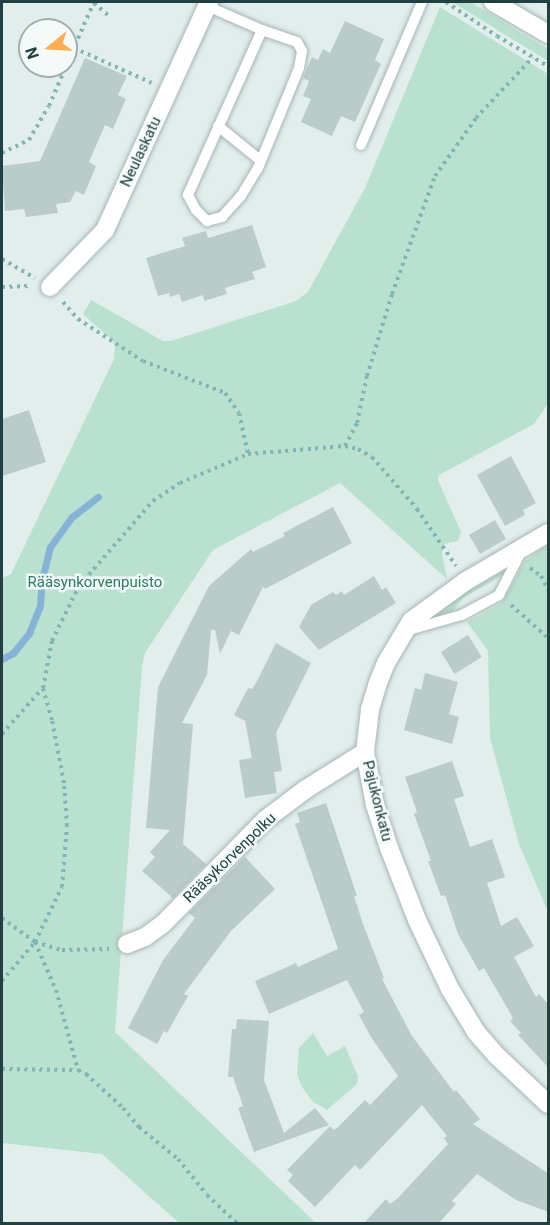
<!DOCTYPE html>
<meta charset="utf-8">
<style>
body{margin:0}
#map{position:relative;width:550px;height:1225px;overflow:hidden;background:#e2eeec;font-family:Roboto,sans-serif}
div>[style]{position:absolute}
.green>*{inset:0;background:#b9e1d0}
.stream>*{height:7px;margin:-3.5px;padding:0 3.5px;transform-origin:3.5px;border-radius:3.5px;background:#85b3d8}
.building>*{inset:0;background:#baccc9;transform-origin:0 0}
.path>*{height:4px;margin-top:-2px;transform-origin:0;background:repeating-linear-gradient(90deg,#7fb5b3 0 3px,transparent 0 7.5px)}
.roads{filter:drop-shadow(0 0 2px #a4b6b5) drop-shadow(0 0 2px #a4b6b5)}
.lane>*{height:10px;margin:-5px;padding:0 5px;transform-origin:5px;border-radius:5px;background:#fff}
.street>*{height:18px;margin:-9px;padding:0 9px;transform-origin:9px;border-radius:9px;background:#fff}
.secondary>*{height:18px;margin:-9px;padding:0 9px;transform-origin:9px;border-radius:9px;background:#fff}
span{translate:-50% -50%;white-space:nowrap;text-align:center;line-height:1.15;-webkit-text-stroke:5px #f3faf8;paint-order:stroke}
.street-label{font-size:15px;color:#204041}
.park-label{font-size:15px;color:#267c60}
.frame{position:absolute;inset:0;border:3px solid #204041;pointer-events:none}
.north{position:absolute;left:18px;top:18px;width:60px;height:60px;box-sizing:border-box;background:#f3faf8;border:2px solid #9fb0af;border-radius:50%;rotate:252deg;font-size:16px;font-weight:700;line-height:24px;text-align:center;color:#204041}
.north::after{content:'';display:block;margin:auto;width:21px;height:27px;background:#ffae4f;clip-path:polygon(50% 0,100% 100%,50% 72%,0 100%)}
</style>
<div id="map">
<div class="green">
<i style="clip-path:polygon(452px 2px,470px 2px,548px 49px,548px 61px)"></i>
<i style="clip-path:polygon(440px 7px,548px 74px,548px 404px,534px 424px,439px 475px,438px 480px,461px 532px,458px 541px,444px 544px,442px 553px,447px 579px,340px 483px,213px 550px,145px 653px,142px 666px,115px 1032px,316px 1223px,179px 1223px,102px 1154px,2px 1143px,2px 578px,11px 574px,114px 359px,115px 347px,112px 340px,83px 314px,91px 300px,163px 341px,171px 341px,296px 301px,308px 292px,365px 188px)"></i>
<i style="clip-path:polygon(548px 545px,548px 912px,519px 844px,490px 738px,488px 651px,467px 622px,502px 603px,525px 561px)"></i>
<i style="clip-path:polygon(503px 571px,505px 574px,501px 576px,463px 598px,452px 612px,430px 619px,455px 599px)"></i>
<i style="clip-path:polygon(313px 1033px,327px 1056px,345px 1046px,358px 1076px,357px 1084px,327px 1110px,312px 1101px,302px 1087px,297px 1075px,299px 1048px)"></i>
</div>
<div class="stream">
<i style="left:2px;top:659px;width:13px;rotate:-29deg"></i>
<i style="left:13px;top:653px;width:26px;rotate:-51deg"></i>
<i style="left:29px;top:633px;width:29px;rotate:-68deg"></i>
<i style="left:40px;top:606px;width:27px;rotate:-86deg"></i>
<i style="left:42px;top:579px;width:33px;rotate:-76deg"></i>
<i style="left:50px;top:547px;width:37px;rotate:-54deg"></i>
<i style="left:72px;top:517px;width:33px;rotate:-38deg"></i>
</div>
<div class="building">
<i style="clip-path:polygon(345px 21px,384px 39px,375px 60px,381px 64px,355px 122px,341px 116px,332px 136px,301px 122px,311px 99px,303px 96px,309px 81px,303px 78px,312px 57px,318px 60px,323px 49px,330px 53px)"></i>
<i style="clip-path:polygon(85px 58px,127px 76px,118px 95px,126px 99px,113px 129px,105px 125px,89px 162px,96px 166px,84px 195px,76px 191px,70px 202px,56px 204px,58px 213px,26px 217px,24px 209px,5px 211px,2px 166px,40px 161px)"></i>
<i style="clip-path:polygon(252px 225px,266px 267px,252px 272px,255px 279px,225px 288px,227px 294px,204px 301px,203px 295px,182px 302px,179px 294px,170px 297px,169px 293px,158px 296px,146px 258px,185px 246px,182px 238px,206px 231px,208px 238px)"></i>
<i style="clip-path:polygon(29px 410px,46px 462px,2px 476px,2px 419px)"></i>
<i style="clip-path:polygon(511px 456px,536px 503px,523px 510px,525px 515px,505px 526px,477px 475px)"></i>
<i style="clip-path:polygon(333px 507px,352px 543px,265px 589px,263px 587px,239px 635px,231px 631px,220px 654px,215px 630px,211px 630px,207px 675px,182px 723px,193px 724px,183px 844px,206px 864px,173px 898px,142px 871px,155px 857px,150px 852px,170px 830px,146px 828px,158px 687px,209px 586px,251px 549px,253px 552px,285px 536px,283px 533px)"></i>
<i style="left:495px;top:520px;width:22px;height:30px;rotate:60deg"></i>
<i style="clip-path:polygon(374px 576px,382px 590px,386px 587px,396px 603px,319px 650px,299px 627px,311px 605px,333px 592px,336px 595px,342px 591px,344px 595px)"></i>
<i style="left:468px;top:635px;width:26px;height:32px;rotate:58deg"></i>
<i style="clip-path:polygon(276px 643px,311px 663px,276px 733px,282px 771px,274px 772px,277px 793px,245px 798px,239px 760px,252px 758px,245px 721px,234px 715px,248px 688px,252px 689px,256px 683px)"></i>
<i style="clip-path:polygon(425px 673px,458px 682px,449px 714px,459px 717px,452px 744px,404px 730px,415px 688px,421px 690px)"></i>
<i style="clip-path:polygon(452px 761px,464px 796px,454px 799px,470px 847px,492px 839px,505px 877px,487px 883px,501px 926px,517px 917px,534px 946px,514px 957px,536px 997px,539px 994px,549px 1005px,549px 1068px,518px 1035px,521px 1033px,510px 1021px,513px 1018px,484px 968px,479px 971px,458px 934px,445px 895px,441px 896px,428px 861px,431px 861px,414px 814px,417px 812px,405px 777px)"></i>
<i style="clip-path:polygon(326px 803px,357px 896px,354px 896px,363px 924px,384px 978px,382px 979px,412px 1036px,454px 1092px,456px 1090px,480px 1119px,473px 1124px,549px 1174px,549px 1212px,516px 1200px,477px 1174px,452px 1201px,456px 1204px,438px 1224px,363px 1224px,386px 1199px,390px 1204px,398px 1198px,448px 1144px,444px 1138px,447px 1136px,422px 1105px,360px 1170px,355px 1165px,315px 1207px,288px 1181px,293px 1175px,287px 1170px,330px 1126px,334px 1130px,338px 1127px,365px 1100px,370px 1105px,398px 1076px,371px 1037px,359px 1015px,364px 1012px,347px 980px,269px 1014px,255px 981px,296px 963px,298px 967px,338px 949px,295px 824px,300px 822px,297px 813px)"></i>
<i style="clip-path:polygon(245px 857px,275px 889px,231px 931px,184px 994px,188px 996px,167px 1033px,164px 1031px,157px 1044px,128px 1028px,163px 960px,195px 918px,189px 913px)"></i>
<i style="clip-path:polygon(237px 1019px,269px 1021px,264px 1080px,284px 1133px,315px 1108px,329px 1125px,254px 1152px,238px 1108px,243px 1106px,233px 1077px,228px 1077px,232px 1029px,236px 1029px)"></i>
</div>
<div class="path">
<i style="left:446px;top:2px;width:61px;rotate:33.7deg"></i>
<i style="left:497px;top:36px;width:59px;rotate:30.5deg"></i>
<i style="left:94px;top:3px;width:18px;rotate:41deg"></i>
<i style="left:74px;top:48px;width:85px;rotate:24.2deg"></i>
<i style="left:66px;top:66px;width:70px;rotate:-66.4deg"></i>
<i style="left:2px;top:153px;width:30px;rotate:-26deg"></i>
<i style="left:29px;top:140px;width:39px;rotate:-60deg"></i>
<i style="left:49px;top:106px;width:43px;rotate:-67deg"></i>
<i style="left:2px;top:259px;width:38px;rotate:30deg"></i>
<i style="left:2px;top:287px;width:29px;rotate:-2deg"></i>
<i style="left:63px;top:302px;width:23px;rotate:49deg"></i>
<i style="left:78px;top:319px;width:77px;rotate:32.9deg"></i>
<i style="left:143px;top:361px;width:88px;rotate:21.3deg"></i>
<i style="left:225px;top:393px;width:24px;rotate:55deg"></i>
<i style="left:239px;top:413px;width:42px;rotate:77.6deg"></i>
<i style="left:345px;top:446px;width:26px;rotate:-62deg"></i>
<i style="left:357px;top:423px;width:48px;rotate:-78deg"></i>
<i style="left:367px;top:376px;width:86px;rotate:-73deg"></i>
<i style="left:392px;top:294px;width:126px;rotate:-70deg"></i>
<i style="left:435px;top:176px;width:71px;rotate:-54.7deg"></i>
<i style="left:476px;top:118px;width:83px;rotate:-46.9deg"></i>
<i style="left:530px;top:568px;width:14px;rotate:36deg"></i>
<i style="left:541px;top:576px;width:16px;rotate:63deg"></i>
<i style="left:511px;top:605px;width:50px;rotate:41.7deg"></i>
<i style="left:2px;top:734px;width:60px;rotate:-48.4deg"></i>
<i style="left:2px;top:918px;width:41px;rotate:36deg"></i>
<i style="left:35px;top:942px;width:28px;rotate:17deg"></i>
<i style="left:62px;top:950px;width:47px;rotate:-1.2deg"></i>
<i style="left:35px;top:942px;width:52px;rotate:66.4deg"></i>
<i style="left:56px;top:990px;width:83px;rotate:74.6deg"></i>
<i style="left:2px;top:981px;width:51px;rotate:-49.8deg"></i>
<i style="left:35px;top:942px;width:61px;rotate:-63.9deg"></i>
<i style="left:62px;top:887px;width:61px;rotate:-85.3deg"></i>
<i style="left:67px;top:826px;width:43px;rotate:-94deg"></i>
<i style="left:64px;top:783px;width:64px;rotate:-100.8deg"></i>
<i style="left:52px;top:720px;width:33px;rotate:-106deg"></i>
<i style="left:43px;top:688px;width:48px;rotate:-79.2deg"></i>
<i style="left:52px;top:641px;width:61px;rotate:-63.9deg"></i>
<i style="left:79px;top:586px;width:113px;rotate:-49deg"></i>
<i style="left:153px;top:501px;width:32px;rotate:-34deg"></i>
<i style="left:180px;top:483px;width:74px;rotate:-23.1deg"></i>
<i style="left:248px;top:454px;width:97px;rotate:-4.7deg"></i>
<i style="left:345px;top:446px;width:13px;rotate:13deg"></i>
<i style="left:358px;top:449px;width:16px;rotate:30deg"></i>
<i style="left:372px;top:457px;width:69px;rotate:49.1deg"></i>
<i style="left:417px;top:509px;width:69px;rotate:55.6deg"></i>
<i style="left:2px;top:1069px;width:76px;rotate:0.8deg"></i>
<i style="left:78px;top:1070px;width:9px;rotate:27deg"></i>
<i style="left:86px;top:1074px;width:50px;rotate:42.6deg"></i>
<i style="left:123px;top:1108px;width:25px;rotate:50deg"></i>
<i style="left:139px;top:1127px;width:50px;rotate:39.4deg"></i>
<i style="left:178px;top:1159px;width:46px;rotate:51.1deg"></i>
<i style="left:207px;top:1195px;width:42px;rotate:43.1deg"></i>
</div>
<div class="roads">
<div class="lane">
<i style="left:207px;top:6px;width:60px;rotate:23.6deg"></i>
<i style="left:262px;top:30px;width:181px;rotate:114.2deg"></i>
<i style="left:188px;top:195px;width:17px;rotate:62deg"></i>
<i style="left:196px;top:210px;width:16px;rotate:45deg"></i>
<i style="left:207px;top:221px;width:16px;rotate:-15deg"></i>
<i style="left:222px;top:217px;width:28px;rotate:-48deg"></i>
<i style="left:241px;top:196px;width:33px;rotate:-59deg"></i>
<i style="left:258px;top:168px;width:108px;rotate:-67.7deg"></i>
<i style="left:299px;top:68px;width:17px;rotate:-80deg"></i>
<i style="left:302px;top:51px;width:10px;rotate:-119deg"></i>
<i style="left:297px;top:42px;width:37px;rotate:-161deg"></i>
<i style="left:218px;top:126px;width:55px;rotate:39.1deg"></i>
<i style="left:361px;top:145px;width:155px;rotate:-66.9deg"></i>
<i style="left:405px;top:631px;width:59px;rotate:-15.7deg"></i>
<i style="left:462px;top:615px;width:42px;rotate:-28.4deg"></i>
<i style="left:499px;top:595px;width:48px;rotate:-62.9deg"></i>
</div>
<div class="street">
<i style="left:50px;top:287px;width:79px;rotate:-46deg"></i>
<i style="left:105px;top:230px;width:251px;rotate:-65.5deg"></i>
<i style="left:548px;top:533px;width:95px;rotate:149.7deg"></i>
<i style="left:466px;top:581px;width:68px;rotate:144deg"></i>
<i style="left:411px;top:621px;width:49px;rotate:120.8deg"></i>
<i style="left:386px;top:663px;width:22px;rotate:112deg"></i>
<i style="left:378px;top:683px;width:28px;rotate:107deg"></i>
<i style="left:370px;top:710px;width:42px;rotate:96.8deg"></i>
<i style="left:365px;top:752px;width:54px;rotate:79.3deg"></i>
<i style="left:375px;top:805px;width:45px;rotate:72deg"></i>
<i style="left:389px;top:848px;width:77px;rotate:68.7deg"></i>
<i style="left:417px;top:920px;width:76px;rotate:64.4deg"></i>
<i style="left:450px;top:989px;width:50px;rotate:58.8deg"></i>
<i style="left:476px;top:1032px;width:32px;rotate:49deg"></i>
<i style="left:497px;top:1056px;width:70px;rotate:43.3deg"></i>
<i style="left:127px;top:944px;width:19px;rotate:-21deg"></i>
<i style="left:145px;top:937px;width:22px;rotate:-36deg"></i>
<i style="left:163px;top:924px;width:146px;rotate:-45.6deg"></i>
<i style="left:265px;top:820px;width:51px;rotate:-37.1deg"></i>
<i style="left:306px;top:789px;width:70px;rotate:-32.1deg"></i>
</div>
<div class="secondary">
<i style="left:493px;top:2px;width:64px;rotate:30.2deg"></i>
</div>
</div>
<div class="street-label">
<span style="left:141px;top:152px;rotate:-65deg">Neulaskatu</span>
<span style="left:377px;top:801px;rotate:76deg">Pajukonkatu</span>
<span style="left:230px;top:858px;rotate:-44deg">Rääsykorvenpolku</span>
</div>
<div class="park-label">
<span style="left:95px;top:583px">Rääsynkorvenpuisto</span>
</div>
<div class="frame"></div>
<div class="north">N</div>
</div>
